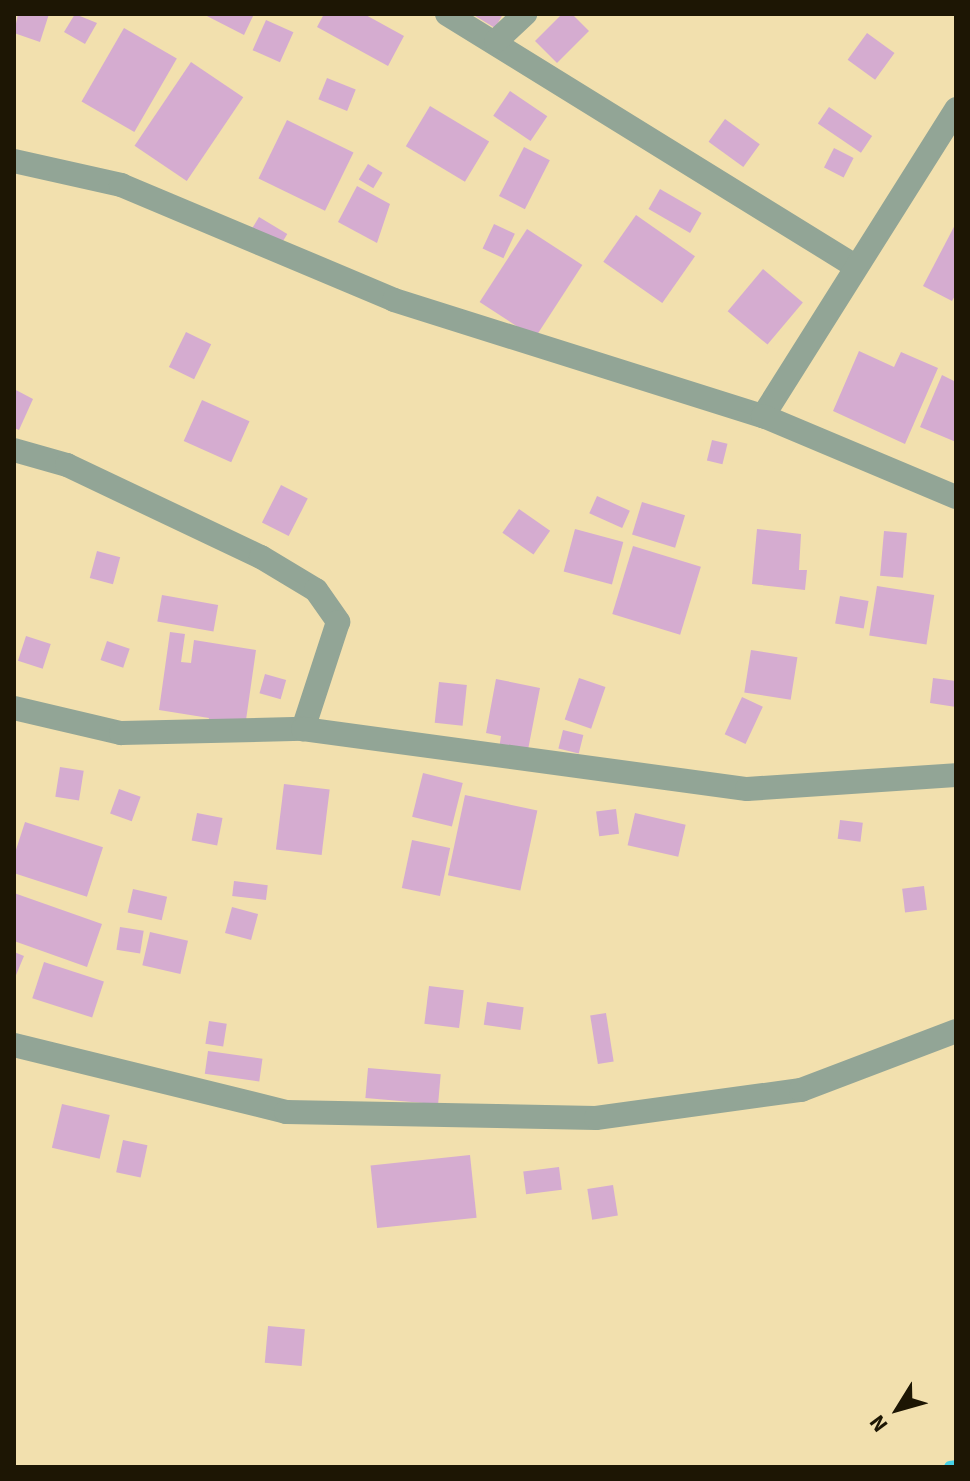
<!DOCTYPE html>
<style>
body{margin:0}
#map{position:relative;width:970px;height:1481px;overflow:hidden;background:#f2e0ae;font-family:"Source Sans 3",sans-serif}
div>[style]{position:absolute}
.stream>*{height:12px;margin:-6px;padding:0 6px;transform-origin:6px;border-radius:6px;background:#46d1e8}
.building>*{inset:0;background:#d5acd0;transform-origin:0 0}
.minor>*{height:24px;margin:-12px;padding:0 12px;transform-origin:12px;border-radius:12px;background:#92a596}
span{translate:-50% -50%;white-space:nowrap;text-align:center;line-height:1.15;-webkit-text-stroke:8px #f2e0ae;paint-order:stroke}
.frame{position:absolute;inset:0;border:16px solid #1d1604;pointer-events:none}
.north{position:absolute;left:858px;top:1369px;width:80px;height:80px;-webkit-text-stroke:6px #f2e0ae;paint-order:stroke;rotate:233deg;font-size:22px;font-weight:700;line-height:32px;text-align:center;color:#1d1604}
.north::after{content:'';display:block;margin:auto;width:28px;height:36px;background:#1d1604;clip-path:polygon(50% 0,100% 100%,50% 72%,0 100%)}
</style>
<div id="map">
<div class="stream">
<i style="left:950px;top:1467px;width:6px;rotate:-9deg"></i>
</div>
<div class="building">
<i style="clip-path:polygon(18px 14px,49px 14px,40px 42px,14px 33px)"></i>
<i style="clip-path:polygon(75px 14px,97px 23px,85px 44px,64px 32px)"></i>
<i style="clip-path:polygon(203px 14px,254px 14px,244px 35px)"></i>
<i style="clip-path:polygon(324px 14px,364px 14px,404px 36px,388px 66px,317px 27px)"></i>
<i style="clip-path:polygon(472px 14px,503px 14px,495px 28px)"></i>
<i style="clip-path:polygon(562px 14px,572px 14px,589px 31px,557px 63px,535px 41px)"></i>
<i style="left:266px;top:20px;width:30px;height:33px;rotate:24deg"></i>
<i style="left:124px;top:28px;width:61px;height:85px;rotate:30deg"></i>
<i style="left:867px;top:33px;width:34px;height:33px;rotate:36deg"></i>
<i style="left:191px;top:62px;width:63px;height:101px;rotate:34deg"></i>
<i style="left:327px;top:78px;width:31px;height:23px;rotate:22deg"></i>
<i style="left:510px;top:91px;width:45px;height:30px;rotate:34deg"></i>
<i style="left:430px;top:106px;width:69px;height:47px;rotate:31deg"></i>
<i style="left:829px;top:107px;width:52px;height:20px;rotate:34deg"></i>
<i style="left:725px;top:119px;width:43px;height:28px;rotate:36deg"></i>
<i style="left:287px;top:120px;width:74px;height:65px;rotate:26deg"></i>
<i style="left:524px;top:147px;width:29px;height:55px;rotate:27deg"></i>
<i style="left:834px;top:148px;width:22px;height:22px;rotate:27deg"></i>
<i style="left:368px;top:164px;width:17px;height:18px;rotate:31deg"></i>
<i style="clip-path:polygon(357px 186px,390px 204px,377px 243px,338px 222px)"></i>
<i style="left:660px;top:189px;width:48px;height:23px;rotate:30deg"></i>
<i style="left:636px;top:215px;width:72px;height:57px;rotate:35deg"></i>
<i style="left:259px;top:217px;width:33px;height:22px;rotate:31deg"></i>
<i style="clip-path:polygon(956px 223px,956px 294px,952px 301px,923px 286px)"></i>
<i style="left:494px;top:224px;width:23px;height:27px;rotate:25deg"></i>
<i style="left:527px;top:229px;width:66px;height:87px;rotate:33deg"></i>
<i style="left:763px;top:269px;width:52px;height:55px;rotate:40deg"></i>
<i style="left:186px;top:332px;width:28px;height:39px;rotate:26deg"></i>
<i style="clip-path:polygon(859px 351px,894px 367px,901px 352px,938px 368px,905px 444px,833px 411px)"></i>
<i style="clip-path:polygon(942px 375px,956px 382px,956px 442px,920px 427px)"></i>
<i style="clip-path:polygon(14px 389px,33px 399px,19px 430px,14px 428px)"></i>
<i style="left:202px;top:400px;width:52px;height:45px;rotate:24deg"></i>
<i style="left:712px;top:440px;width:16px;height:21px;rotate:14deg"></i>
<i style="left:281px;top:485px;width:30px;height:42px;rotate:27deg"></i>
<i style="left:597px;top:496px;width:36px;height:19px;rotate:24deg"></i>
<i style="left:642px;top:502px;width:45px;height:34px;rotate:17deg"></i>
<i style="left:519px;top:509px;width:38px;height:29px;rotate:35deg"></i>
<i style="left:575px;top:529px;width:50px;height:44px;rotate:15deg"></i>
<i style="clip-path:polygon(757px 529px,801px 534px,799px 570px,807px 570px,805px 590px,752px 584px)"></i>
<i style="left:884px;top:531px;width:23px;height:45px;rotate:5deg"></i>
<i style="left:633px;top:546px;width:71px;height:71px;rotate:17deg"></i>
<i style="left:97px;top:551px;width:24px;height:28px;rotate:15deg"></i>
<i style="left:877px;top:586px;width:58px;height:50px;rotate:9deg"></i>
<i style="left:162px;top:595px;width:57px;height:27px;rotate:10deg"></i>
<i style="left:840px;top:596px;width:29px;height:28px;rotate:10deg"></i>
<i style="clip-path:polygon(170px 632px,185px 634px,181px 662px,191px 663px,194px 640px,256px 650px,244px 734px,207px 728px,209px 718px,159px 710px)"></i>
<i style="left:26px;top:636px;width:26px;height:26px;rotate:18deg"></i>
<i style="left:107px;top:641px;width:24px;height:20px;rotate:19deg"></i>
<i style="left:751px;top:650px;width:47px;height:43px;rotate:9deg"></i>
<i style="left:265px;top:674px;width:22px;height:20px;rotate:16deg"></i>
<i style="left:579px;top:678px;width:28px;height:44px;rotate:19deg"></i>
<i style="clip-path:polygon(933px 678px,956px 681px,956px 707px,930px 703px)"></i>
<i style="clip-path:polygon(496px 679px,540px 688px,527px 755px,499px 749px,501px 736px,486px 733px)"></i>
<i style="left:439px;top:682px;width:28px;height:41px;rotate:6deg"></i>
<i style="left:742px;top:697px;width:23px;height:41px;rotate:25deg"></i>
<i style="left:563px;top:730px;width:21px;height:19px;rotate:14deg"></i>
<i style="left:60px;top:767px;width:24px;height:30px;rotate:9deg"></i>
<i style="left:423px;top:773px;width:41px;height:45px;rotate:14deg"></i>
<i style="left:284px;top:784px;width:46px;height:66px;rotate:7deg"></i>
<i style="left:119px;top:789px;width:23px;height:26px;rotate:20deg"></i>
<i style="left:465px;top:795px;width:74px;height:82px;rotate:12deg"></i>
<i style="left:616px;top:809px;width:25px;height:20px;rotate:83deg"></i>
<i style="left:197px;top:813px;width:26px;height:28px;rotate:11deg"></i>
<i style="left:635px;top:813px;width:52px;height:33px;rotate:13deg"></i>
<i style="left:840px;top:820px;width:23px;height:19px;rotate:7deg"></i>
<i style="left:25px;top:822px;width:82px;height:52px;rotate:18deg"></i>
<i style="left:412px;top:840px;width:39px;height:49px;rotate:12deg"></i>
<i style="left:234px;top:881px;width:34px;height:15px;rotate:7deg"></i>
<i style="left:924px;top:886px;width:24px;height:22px;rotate:83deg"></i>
<i style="left:133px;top:889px;width:35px;height:24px;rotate:13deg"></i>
<i style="clip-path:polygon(14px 893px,102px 924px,87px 967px,14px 941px)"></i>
<i style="left:232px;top:907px;width:27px;height:27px;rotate:15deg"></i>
<i style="left:120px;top:927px;width:24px;height:23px;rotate:9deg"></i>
<i style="left:150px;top:932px;width:39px;height:34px;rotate:13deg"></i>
<i style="clip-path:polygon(14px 952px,24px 956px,14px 980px)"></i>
<i style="left:44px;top:962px;width:63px;height:38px;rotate:18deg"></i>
<i style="left:429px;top:986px;width:35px;height:38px;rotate:7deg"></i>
<i style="left:487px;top:1002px;width:37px;height:23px;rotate:8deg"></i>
<i style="left:606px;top:1013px;width:49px;height:16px;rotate:81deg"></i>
<i style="left:209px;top:1021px;width:18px;height:23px;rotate:9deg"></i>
<i style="left:208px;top:1051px;width:55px;height:23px;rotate:8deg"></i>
<i style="left:368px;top:1068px;width:73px;height:30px;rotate:5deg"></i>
<i style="left:62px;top:1104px;width:49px;height:45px;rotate:13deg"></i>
<i style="left:123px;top:1140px;width:25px;height:33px;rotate:12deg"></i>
<i style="left:470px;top:1155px;width:63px;height:100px;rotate:84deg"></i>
<i style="left:559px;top:1167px;width:23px;height:36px;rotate:83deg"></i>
<i style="left:613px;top:1185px;width:31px;height:26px;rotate:81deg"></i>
<i style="left:268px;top:1326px;width:37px;height:37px;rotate:5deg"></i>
</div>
<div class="minor">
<i style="left:447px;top:14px;width:478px;rotate:31.7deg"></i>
<i style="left:496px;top:41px;width:40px;rotate:-43deg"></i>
<i style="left:14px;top:161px;width:110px;rotate:12.6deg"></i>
<i style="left:121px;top:185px;width:296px;rotate:22.8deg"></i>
<i style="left:394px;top:300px;width:387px;rotate:17.5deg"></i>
<i style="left:763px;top:416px;width:363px;rotate:-57.8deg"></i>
<i style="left:763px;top:416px;width:209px;rotate:22.8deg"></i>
<i style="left:14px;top:450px;width:55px;rotate:15.8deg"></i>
<i style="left:67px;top:465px;width:215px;rotate:25.4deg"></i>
<i style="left:261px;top:557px;width:64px;rotate:31deg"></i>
<i style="left:316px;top:590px;width:39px;rotate:55deg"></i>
<i style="left:338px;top:622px;width:113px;rotate:108.1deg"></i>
<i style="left:14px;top:708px;width:110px;rotate:13.2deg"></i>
<i style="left:121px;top:733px;width:182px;rotate:-1.3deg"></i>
<i style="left:303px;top:729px;width:448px;rotate:7.7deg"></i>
<i style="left:747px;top:789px;width:209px;rotate:-3.8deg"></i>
<i style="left:14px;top:1045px;width:280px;rotate:13.8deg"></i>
<i style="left:286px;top:1112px;width:310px;rotate:1.1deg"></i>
<i style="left:596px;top:1118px;width:207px;rotate:-7.8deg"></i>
<i style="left:801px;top:1090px;width:166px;rotate:-20.8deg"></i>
</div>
<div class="frame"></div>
<div class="north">N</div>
</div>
